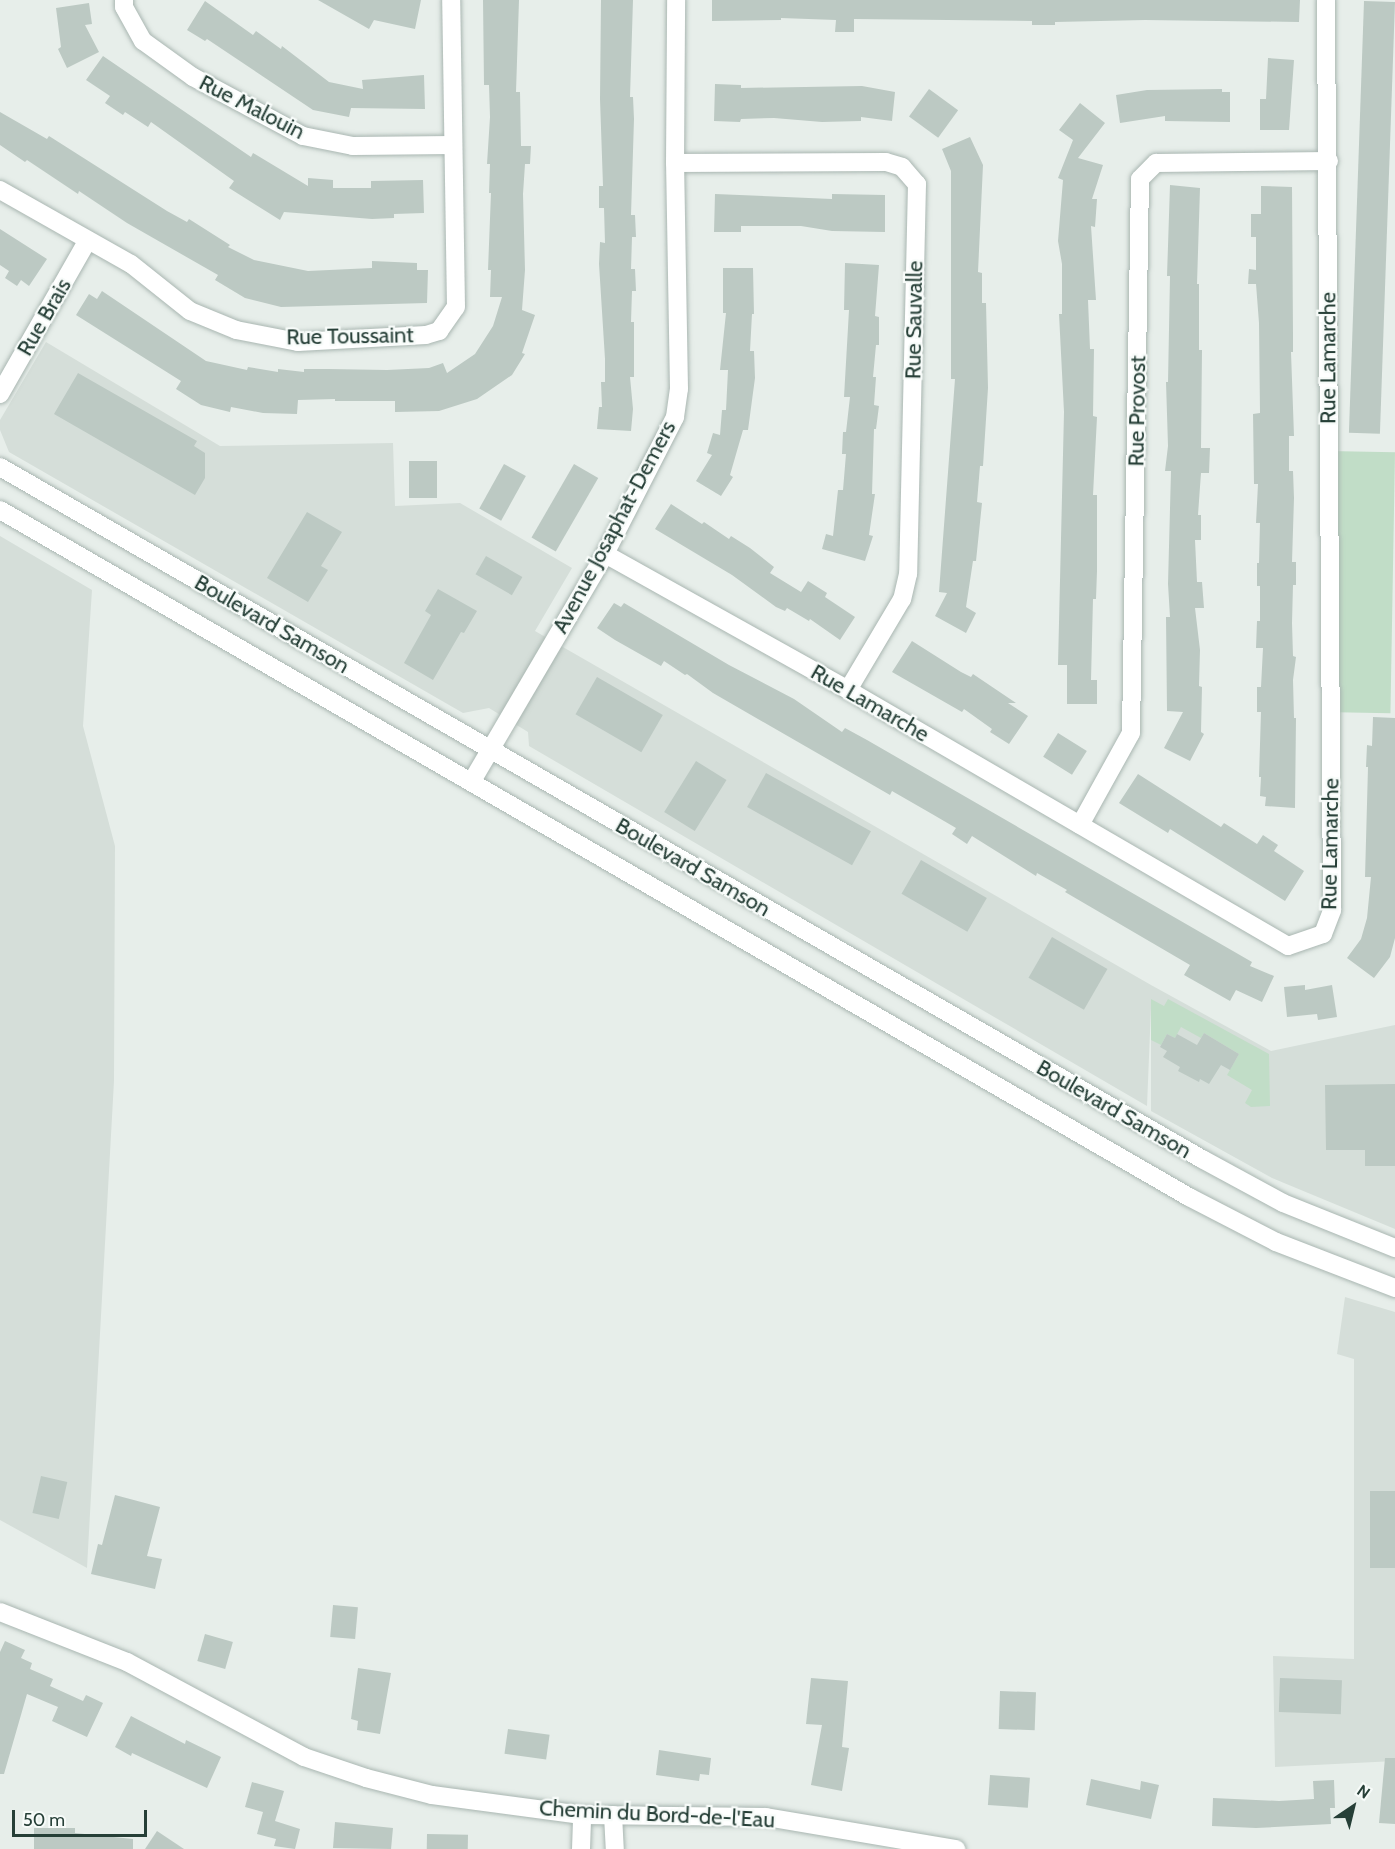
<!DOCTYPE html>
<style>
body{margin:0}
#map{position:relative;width:1395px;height:1849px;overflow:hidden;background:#e7eeea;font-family:Cabin,sans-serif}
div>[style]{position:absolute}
.built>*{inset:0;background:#d5ded9}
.green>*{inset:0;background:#c1ddc7;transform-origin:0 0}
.building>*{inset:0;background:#bcc9c3;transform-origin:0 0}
.roads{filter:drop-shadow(0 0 2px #a9b6b1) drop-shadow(0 0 2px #a9b6b1)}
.minor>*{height:18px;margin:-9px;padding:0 9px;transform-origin:9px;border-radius:9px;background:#fff}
.tertiary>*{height:18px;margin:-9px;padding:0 9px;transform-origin:9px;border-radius:9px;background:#fff}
span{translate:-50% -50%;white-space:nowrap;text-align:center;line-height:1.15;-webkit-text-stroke:4.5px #f7fbf9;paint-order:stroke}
.street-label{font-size:22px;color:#263f37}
.north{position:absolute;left:1323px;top:1777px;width:60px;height:60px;-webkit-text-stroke:4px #f7fbf9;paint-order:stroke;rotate:35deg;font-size:16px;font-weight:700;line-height:24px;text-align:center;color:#263f37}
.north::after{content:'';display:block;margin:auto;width:21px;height:27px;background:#263f37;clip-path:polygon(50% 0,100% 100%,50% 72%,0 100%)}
.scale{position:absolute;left:12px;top:1810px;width:135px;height:27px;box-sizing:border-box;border:3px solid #263f37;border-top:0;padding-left:8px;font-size:18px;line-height:21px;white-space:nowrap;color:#263f37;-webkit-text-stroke:4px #f7fbf9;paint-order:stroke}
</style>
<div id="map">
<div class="built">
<i style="clip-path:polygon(46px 342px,220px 446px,393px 443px,395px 506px,460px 503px,572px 568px,535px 631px,1151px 985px,1271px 1051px,1395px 1025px,1395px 1229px,1272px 1178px,1151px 1111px,1151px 1008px,1147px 1106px,529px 746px,528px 732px,489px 708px,463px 713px,9px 452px,0 430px,0 420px)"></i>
<i style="clip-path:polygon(0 536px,92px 590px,83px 726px,115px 846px,114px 1081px,87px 1568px,0 1520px)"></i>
<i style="clip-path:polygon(1345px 1297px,1395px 1312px,1395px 1761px,1275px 1767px,1273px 1656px,1354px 1659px,1354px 1359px,1337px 1354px)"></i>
</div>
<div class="green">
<i style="left:1328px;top:451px;width:67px;height:261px;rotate:1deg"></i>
<i style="clip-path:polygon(1151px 999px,1164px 1006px,1168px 999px,1269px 1054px,1270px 1106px,1251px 1107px,1245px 1103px,1252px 1090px,1227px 1075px,1239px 1054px,1204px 1033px,1201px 1038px,1181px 1027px,1175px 1038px,1167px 1034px,1161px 1045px,1151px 1040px)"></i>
</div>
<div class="building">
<i style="clip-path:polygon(318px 0,421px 0,415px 29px,374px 20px,369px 29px)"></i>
<i style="clip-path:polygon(483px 0,519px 0,516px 92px,520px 92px,521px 146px,531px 146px,530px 164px,525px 164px,523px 194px,525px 270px,522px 310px,535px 315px,522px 353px,525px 354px,512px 375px,477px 399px,439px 411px,395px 412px,395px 401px,335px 401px,335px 399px,298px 400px,297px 414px,263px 413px,231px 407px,230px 412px,201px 405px,176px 389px,181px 381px,76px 315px,89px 294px,97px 299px,102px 291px,206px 361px,247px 370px,248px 367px,278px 372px,278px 369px,304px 372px,304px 369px,328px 369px,387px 370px,429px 368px,443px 363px,447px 373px,475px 354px,493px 326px,502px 297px,490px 297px,491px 270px,488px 270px,491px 193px,489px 193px,490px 164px,487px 164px,490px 117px,489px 85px,484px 85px)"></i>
<i style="clip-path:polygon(601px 0,633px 0,630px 97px,633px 97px,634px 119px,631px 215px,635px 215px,636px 237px,632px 237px,631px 269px,635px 269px,636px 291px,632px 291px,631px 322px,634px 322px,634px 377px,630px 377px,633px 409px,631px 431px,597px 429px,599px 407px,602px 407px,601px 382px,605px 382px,605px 359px,599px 264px,600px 242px,605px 243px,604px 208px,599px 208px,599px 186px,603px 186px,600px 99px)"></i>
<i style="clip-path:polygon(712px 0,1300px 0,1299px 22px,1145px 20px,1055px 22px,1055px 25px,1032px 25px,1032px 21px,854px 19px,854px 32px,835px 32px,836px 20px,781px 18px,781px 20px,712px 21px)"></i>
<i style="clip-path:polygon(205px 1px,253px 35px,256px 31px,281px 49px,282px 46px,329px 82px,363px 89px,362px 80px,424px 75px,425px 109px,351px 108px,349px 117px,313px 110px,207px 39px,205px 41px,187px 30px)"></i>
<i style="left:1364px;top:1px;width:31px;height:432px;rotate:2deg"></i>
<i style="clip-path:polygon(89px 3px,92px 24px,85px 25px,99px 52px,67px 68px,58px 49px,61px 47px,56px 8px)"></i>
<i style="clip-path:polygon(103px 56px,251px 157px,253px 153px,308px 186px,308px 178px,333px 180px,333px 188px,371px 188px,371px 181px,423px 180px,424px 213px,394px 214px,394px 218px,372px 219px,284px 212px,280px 220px,229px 188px,234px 181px,151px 122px,148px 127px,125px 112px,123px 115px,105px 103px,110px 96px,86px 80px)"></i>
<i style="clip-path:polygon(1268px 58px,1294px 60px,1289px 130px,1260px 130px,1260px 99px,1266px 99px)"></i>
<i style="clip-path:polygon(715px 84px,741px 85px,741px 88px,862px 86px,895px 92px,892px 121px,861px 117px,861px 121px,822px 122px,774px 118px,741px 119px,740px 122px,714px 121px)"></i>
<i style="left:929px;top:89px;width:36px;height:34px;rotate:36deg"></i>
<i style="clip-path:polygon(1222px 89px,1222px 92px,1230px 92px,1230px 122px,1165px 121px,1165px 116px,1120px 123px,1116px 95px,1147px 90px)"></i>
<i style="clip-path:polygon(1080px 103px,1105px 123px,1078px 158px,1103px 165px,1092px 199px,1097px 199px,1095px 227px,1091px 226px,1096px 300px,1088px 300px,1090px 349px,1094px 349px,1093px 416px,1097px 417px,1093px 495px,1097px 495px,1097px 571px,1096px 599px,1093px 599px,1091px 680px,1097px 680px,1097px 704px,1067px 704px,1067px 665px,1058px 665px,1064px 412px,1059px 314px,1062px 314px,1062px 264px,1058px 241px,1063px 180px,1058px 178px,1073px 140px,1059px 130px)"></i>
<i style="clip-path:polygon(0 112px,47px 139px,49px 136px,167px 211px,187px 222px,189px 219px,230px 245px,228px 247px,254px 260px,308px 271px,372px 268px,372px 261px,417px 263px,417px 270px,428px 270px,427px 303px,281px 307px,245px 298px,215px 280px,218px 275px,127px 223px,79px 191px,78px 194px,27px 160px,25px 162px,0 145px)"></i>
<i style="clip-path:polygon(970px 137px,983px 165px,978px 272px,982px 273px,982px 303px,986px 303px,988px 388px,983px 466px,980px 466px,977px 502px,982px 503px,976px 561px,973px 561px,966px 607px,976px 613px,966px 633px,935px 616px,947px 593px,939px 592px,955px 379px,951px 379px,951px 171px,942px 149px)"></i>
<i style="clip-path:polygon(1170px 185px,1200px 188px,1197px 284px,1199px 284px,1199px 350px,1202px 350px,1201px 448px,1210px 448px,1209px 473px,1201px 473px,1198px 515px,1201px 515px,1201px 540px,1195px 540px,1197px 582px,1202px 582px,1204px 608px,1195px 608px,1200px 650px,1199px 686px,1202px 687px,1201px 732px,1204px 734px,1190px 761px,1164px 748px,1183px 712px,1167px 711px,1166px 617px,1170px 617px,1168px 584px,1171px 471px,1165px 471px,1168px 446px,1166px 382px,1168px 382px,1170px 276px,1167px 276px)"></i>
<i style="clip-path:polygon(1261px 186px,1292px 187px,1293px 335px,1293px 352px,1291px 352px,1294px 436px,1289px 436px,1289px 471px,1293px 471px,1294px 498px,1292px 562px,1296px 562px,1296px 585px,1293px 585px,1292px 623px,1293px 656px,1296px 657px,1293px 680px,1294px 718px,1296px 718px,1295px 808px,1265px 806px,1266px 797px,1260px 796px,1261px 777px,1259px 777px,1261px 712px,1257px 712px,1257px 687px,1261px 687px,1263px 648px,1256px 648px,1257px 621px,1260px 621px,1260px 586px,1257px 586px,1257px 563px,1259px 563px,1260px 523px,1256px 523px,1258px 484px,1254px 484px,1253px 414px,1260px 413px,1259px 323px,1256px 284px,1248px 284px,1249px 269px,1256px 270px,1256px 237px,1251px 237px,1251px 214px,1261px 214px)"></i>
<i style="clip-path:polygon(715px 194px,832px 199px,832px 194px,885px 195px,885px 232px,832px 231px,801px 226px,741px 226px,741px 232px,714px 232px)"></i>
<i style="clip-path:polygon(0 229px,47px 259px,29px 286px,21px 280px,17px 286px,5px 278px,9px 271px,0 265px)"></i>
<i style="clip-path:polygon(845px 263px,879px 265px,875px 316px,879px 317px,879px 345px,876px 345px,873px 377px,876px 377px,874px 405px,879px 406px,876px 429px,874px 429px,872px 494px,875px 494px,869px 535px,873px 536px,865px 561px,822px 549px,826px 534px,833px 536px,838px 490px,843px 490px,846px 454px,842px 454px,843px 432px,846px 432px,850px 397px,844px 397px,849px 310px,844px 310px)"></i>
<i style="clip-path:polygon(723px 268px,753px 268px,754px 314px,752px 314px,750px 351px,754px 351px,755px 378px,748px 430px,743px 430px,730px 475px,733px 477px,721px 496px,696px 481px,712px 455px,707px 453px,713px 433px,720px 435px,722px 410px,726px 410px,728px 370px,720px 370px,726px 313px,723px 313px)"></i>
<i style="clip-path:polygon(78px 373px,197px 441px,194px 446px,205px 453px,205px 478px,195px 495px,54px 414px)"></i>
<i style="left:409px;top:461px;width:28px;height:37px"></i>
<i style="left:504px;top:464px;width:25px;height:51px;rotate:29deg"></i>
<i style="left:574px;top:464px;width:28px;height:85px;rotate:30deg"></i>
<i style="clip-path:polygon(671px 504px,702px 524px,704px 522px,729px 539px,731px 536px,750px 548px,774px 567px,770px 573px,801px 592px,808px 581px,827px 593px,825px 597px,855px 617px,840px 640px,810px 619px,809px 621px,787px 608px,785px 611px,776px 607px,732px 575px,655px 529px)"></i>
<i style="clip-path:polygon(307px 512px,342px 532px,321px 566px,328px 570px,308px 602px,267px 578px)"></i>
<i style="left:486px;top:556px;width:42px;height:21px;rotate:30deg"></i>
<i style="clip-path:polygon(438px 589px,477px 611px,464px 633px,461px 632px,433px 680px,404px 663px,431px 615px,425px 611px)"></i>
<i style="clip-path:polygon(614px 603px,621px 607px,624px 603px,729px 665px,794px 699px,842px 732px,845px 728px,867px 740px,1252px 962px,1250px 966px,1274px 976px,1262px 1002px,1236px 990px,1230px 1001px,1184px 975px,1190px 965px,1065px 892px,1067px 890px,1037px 873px,1036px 876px,972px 836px,967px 844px,952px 834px,956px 828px,932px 814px,892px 791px,890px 795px,713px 693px,687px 674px,685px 675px,664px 661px,661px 666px,615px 640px,597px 628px)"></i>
<i style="clip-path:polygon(912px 641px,961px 672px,971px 677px,973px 674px,1016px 703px,1008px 703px,1028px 716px,1009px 744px,990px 732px,992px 729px,964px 709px,962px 712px,892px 672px)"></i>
<i style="left:597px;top:677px;width:76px;height:43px;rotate:30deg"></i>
<i style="clip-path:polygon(1373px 717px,1395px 718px,1395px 938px,1390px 957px,1374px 978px,1347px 958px,1361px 939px,1367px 918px,1371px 877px,1365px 877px,1368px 767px,1366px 767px,1367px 745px,1372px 746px)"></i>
<i style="left:1058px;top:733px;width:34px;height:28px;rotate:32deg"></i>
<i style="left:696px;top:761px;width:36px;height:60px;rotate:32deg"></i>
<i style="left:766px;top:773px;width:120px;height:39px;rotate:29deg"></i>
<i style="clip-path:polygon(1138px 774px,1221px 827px,1224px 823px,1257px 844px,1263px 835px,1278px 845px,1274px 851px,1304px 871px,1285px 901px,1170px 829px,1168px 833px,1119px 803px)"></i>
<i style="left:921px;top:860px;width:76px;height:39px;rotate:30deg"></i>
<i style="left:1052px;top:937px;width:64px;height:47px;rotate:30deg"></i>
<i style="clip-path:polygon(1305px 985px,1305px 990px,1332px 985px,1337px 1017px,1318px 1020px,1317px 1014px,1287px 1017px,1284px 987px)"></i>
<i style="clip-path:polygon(1204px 1033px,1239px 1054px,1230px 1070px,1221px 1065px,1209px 1084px,1200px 1079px,1199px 1082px,1178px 1071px,1180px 1067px,1163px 1057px,1167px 1051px,1160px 1047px,1167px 1034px,1175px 1038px,1177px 1034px,1197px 1045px)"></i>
<i style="clip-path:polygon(1395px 1084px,1395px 1166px,1365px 1166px,1365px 1150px,1326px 1150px,1325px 1085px)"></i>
<i style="left:41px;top:1476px;width:27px;height:38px;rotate:13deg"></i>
<i style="left:1395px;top:1491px;width:77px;height:25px;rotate:90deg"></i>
<i style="clip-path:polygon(115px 1495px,160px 1507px,147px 1556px,162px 1559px,155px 1589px,91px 1574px,98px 1544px,102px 1545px)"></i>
<i style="left:333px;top:1605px;width:25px;height:32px;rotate:5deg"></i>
<i style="left:205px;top:1634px;width:29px;height:28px;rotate:16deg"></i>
<i style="clip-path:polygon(5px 1641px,25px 1650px,21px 1658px,32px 1663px,30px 1669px,53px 1679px,50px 1686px,83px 1701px,86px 1695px,103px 1703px,87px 1737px,52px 1721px,58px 1707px,27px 1694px,4px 1774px,0 1774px,0 1652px)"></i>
<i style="clip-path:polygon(358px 1668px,391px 1673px,380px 1734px,357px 1730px,358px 1721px,351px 1719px)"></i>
<i style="clip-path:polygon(811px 1678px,848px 1681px,842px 1747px,849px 1748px,842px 1791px,811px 1785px,822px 1725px,806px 1724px)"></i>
<i style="left:1280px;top:1678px;width:62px;height:34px;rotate:2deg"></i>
<i style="left:1000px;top:1691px;width:36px;height:38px;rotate:2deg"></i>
<i style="clip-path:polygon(131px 1716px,185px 1744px,186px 1740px,221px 1757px,207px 1788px,132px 1753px,131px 1756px,115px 1747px)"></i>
<i style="left:508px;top:1729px;width:42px;height:25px;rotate:8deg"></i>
<i style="clip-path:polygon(659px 1750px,711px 1758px,709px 1775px,700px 1774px,699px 1781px,656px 1775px)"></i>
<i style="clip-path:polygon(1385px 1758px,1395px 1758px,1395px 1824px,1379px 1823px)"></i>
<i style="left:990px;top:1775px;width:40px;height:30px;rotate:4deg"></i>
<i style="clip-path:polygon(1091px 1779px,1140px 1790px,1141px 1781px,1159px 1785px,1151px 1819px,1086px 1805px)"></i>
<i style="clip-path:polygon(1334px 1780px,1335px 1808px,1330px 1808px,1331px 1824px,1256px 1828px,1212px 1826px,1213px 1798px,1279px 1801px,1314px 1799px,1313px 1781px)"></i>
<i style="clip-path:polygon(252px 1782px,284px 1791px,275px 1821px,300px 1829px,295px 1849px,274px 1846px,276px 1839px,257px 1834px,263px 1812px,245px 1807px)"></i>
<i style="clip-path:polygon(335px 1822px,393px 1828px,391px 1849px,333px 1848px)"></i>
<i style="clip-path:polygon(34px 1828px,75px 1828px,75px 1833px,133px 1839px,133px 1849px,34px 1849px)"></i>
<i style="clip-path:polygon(157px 1831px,184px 1849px,145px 1849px)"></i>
<i style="left:427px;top:1834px;width:41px;height:15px;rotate:1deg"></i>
</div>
<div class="roads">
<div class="minor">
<i style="left:124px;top:0;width:7px;rotate:90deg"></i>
<i style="left:124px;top:7px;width:39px;rotate:61deg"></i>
<i style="left:143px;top:41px;width:62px;rotate:35.8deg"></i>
<i style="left:193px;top:77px;width:125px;rotate:28.2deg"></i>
<i style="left:303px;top:136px;width:51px;rotate:11.3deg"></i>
<i style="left:353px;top:146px;width:100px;rotate:-0.6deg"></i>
<i style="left:675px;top:163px;width:211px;rotate:-0.3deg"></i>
<i style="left:886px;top:162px;width:17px;rotate:17deg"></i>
<i style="left:902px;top:167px;width:23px;rotate:49deg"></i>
<i style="left:917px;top:184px;width:390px;rotate:91.3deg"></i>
<i style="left:908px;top:574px;width:26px;rotate:103deg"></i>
<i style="left:902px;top:599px;width:106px;rotate:120.7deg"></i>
<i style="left:0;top:190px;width:150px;rotate:29.5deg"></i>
<i style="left:131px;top:264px;width:75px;rotate:38.5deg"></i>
<i style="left:190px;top:311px;width:50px;rotate:22.4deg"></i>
<i style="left:236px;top:330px;width:63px;rotate:11deg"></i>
<i style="left:298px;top:342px;width:128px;rotate:-3.1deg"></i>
<i style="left:426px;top:335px;width:14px;rotate:-17deg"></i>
<i style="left:439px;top:331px;width:29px;rotate:-55deg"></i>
<i style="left:456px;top:307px;width:307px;rotate:-90.9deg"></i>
<i style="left:0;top:394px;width:177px;rotate:-60.3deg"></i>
<i style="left:605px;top:554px;width:278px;rotate:29.2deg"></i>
<i style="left:848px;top:690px;width:509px;rotate:30.19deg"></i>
<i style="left:1288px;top:946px;width:37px;rotate:-19deg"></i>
<i style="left:1323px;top:934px;width:26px;rotate:-69deg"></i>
<i style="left:1332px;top:910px;width:910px;rotate:-90.38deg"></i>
<i style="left:472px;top:781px;width:263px;rotate:-59.6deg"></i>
<i style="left:605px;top:554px;width:154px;rotate:-62.9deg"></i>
<i style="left:675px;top:417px;width:28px;rotate:-82deg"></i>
<i style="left:679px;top:389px;width:226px;rotate:-91deg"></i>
<i style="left:675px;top:163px;width:163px;rotate:-89.6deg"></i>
<i style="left:1080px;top:825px;width:105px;rotate:-61deg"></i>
<i style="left:1131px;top:733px;width:554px;rotate:-89.07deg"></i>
<i style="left:1140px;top:179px;width:23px;rotate:-45deg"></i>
<i style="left:1156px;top:163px;width:173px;rotate:-0.7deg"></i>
<i style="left:613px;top:1815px;width:34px;rotate:87deg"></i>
<i style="left:581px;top:1849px;width:34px;rotate:-88deg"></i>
</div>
<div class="tertiary">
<i style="left:0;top:467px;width:1387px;rotate:29.93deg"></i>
<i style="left:1202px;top:1159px;width:92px;rotate:28.5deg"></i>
<i style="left:1283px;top:1203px;width:121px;rotate:21.9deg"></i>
<i style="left:0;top:510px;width:1373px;rotate:30.02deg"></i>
<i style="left:1189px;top:1197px;width:98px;rotate:27.3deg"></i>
<i style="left:1276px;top:1242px;width:128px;rotate:21.1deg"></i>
<i style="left:0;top:1612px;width:136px;rotate:21.5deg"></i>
<i style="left:127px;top:1662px;width:201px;rotate:28.2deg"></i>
<i style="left:304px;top:1757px;width:65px;rotate:18.7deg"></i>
<i style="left:366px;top:1778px;width:68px;rotate:14.4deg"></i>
<i style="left:432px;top:1795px;width:151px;rotate:7.6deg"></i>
<i style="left:582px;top:1815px;width:184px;rotate:0.6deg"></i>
<i style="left:766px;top:1817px;width:193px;rotate:9.6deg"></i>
</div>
</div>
<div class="street-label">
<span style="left:252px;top:107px;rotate:27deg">Rue Malouin</span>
<span style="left:44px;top:317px;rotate:-60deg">Rue Brais</span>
<span style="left:914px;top:320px;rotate:-89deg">Rue Sauvalle</span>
<span style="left:350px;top:336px;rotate:-1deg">Rue Toussaint</span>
<span style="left:1328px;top:358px;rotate:-90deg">Rue Lamarche</span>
<span style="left:1137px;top:411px;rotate:-89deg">Rue Provost</span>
<span style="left:614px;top:527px;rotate:-62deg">Avenue Josaphat-Demers</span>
<span style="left:272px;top:624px;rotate:30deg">Boulevard Samson</span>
<span style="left:870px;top:703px;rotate:30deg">Rue Lamarche</span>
<span style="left:1330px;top:844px;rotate:-89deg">Rue Lamarche</span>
<span style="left:693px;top:867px;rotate:30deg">Boulevard Samson</span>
<span style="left:1114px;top:1109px;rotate:30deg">Boulevard Samson</span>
<span style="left:657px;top:1814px;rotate:3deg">Chemin du Bord-de-l'Eau</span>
</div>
<div class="north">N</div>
<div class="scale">50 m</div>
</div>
